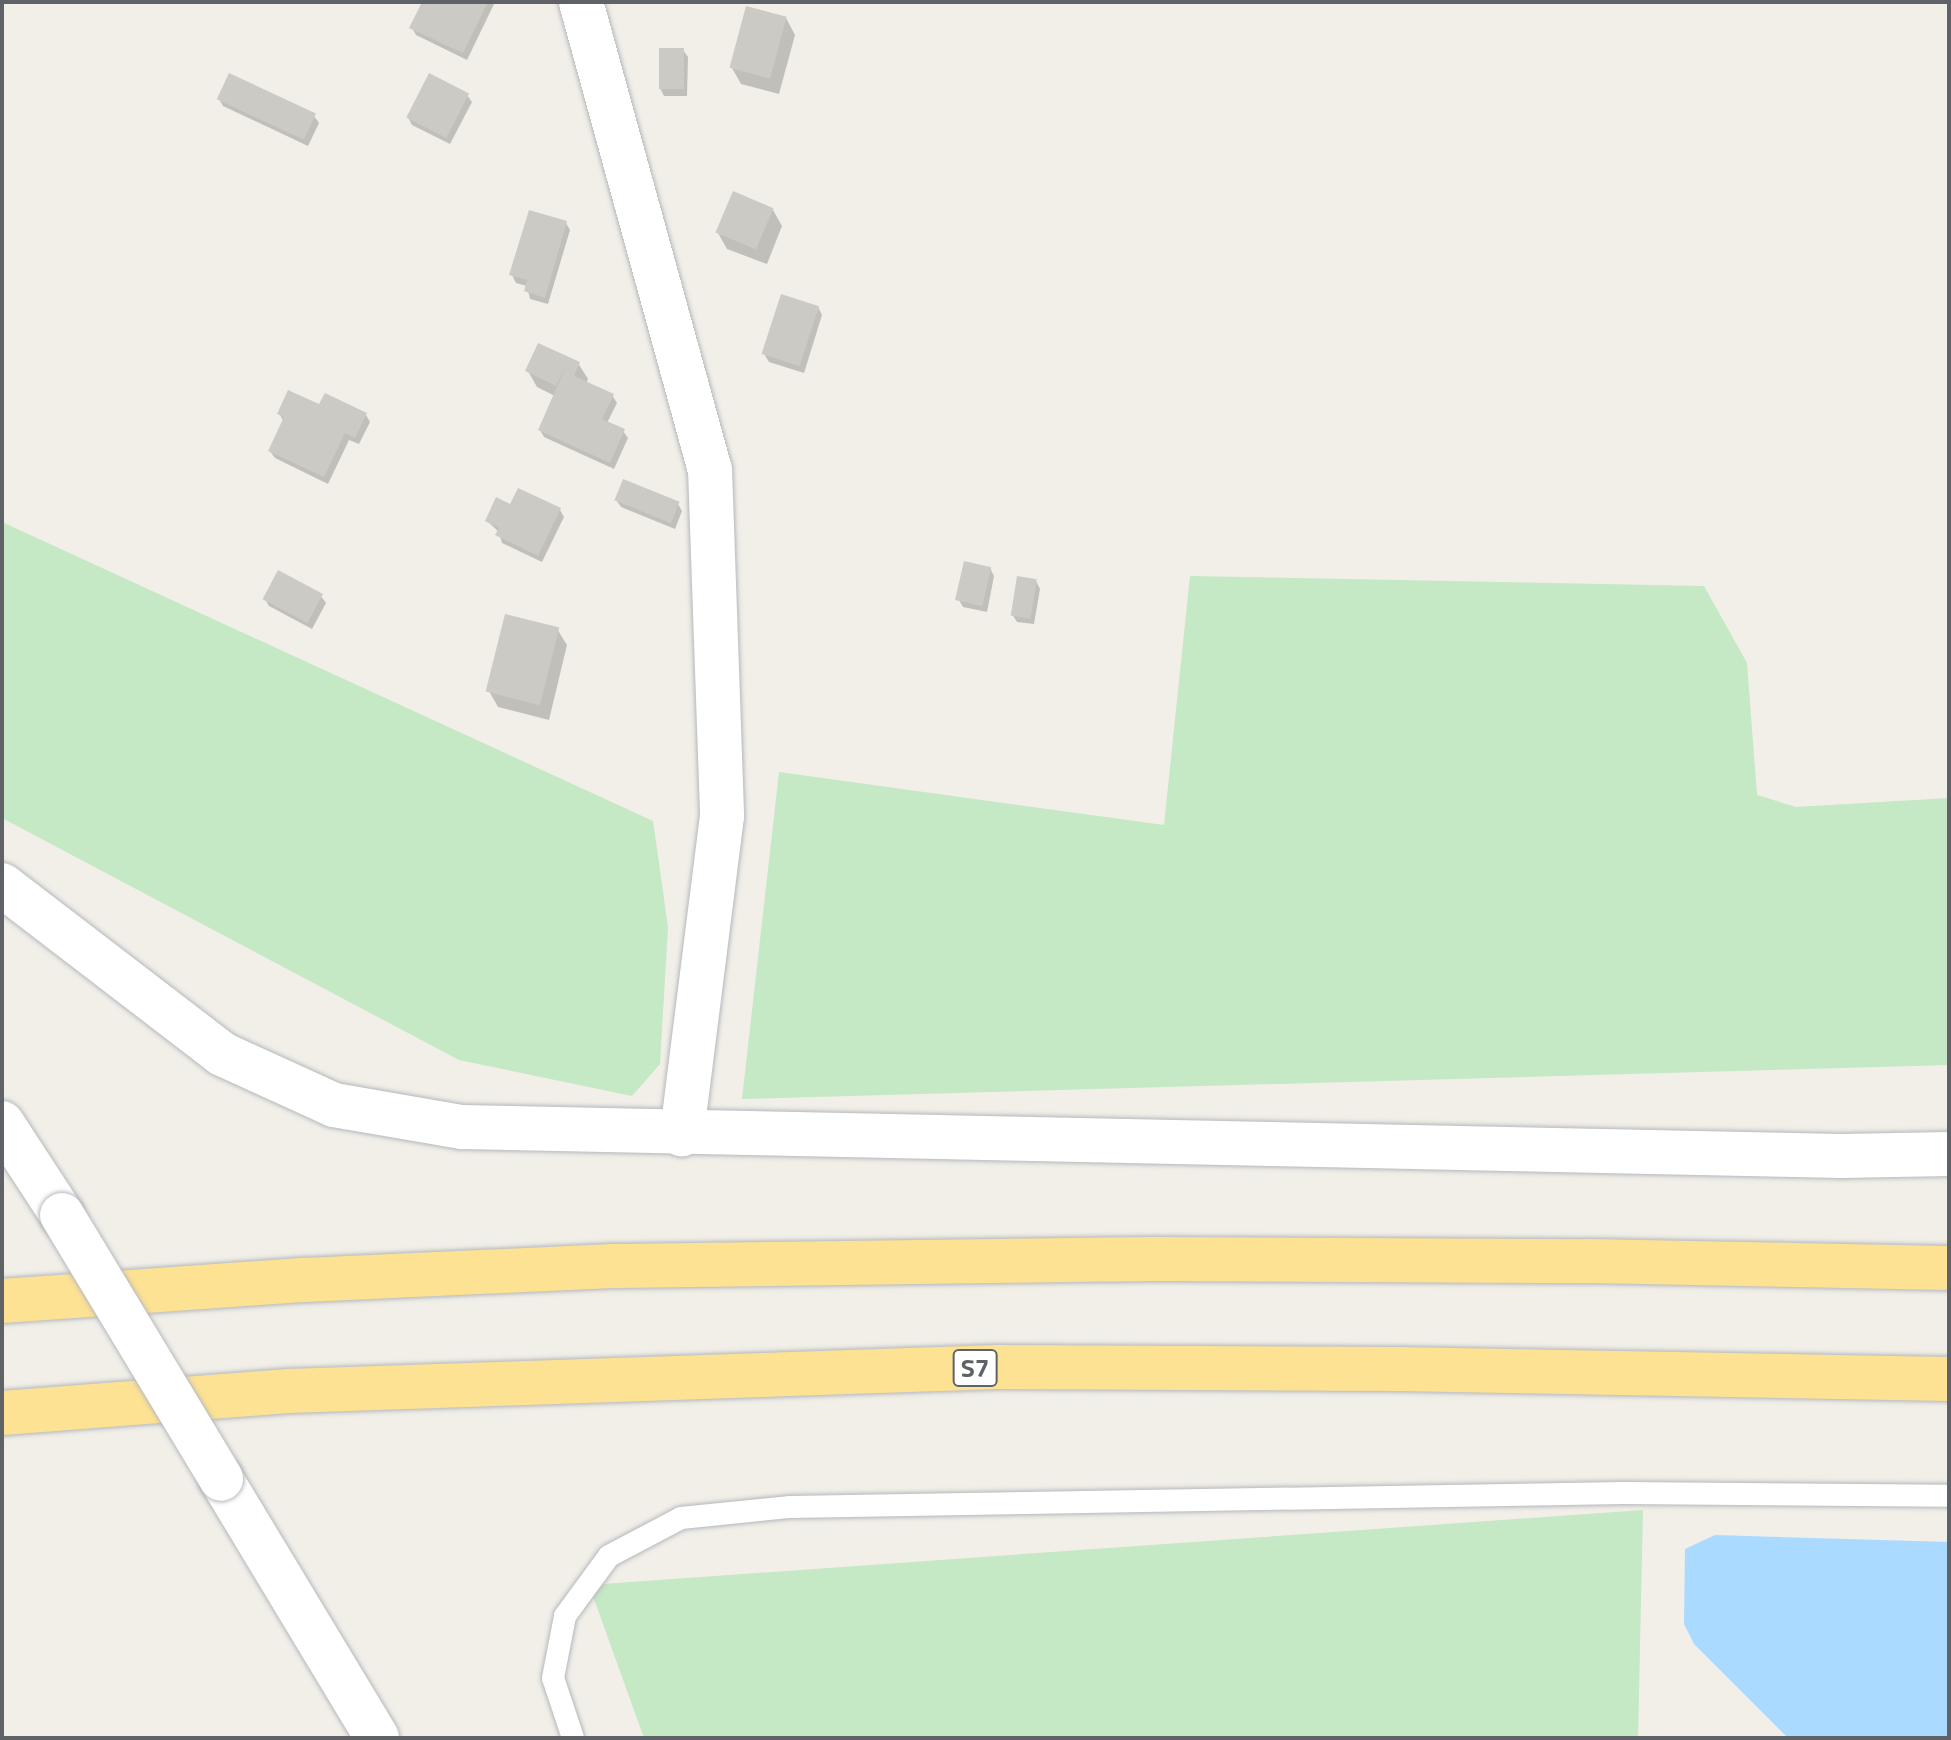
<!DOCTYPE html>
<style>
body{margin:0}
#map{position:relative;width:1951px;height:1740px;overflow:hidden;background:#f1efe8;font-family:"Titillium Web",sans-serif}
div>[style]{position:absolute}
.green>*{inset:0;background:#c5e8c5}
.water>*{inset:0;background:#aadaff}
.shadow>*{inset:0;background:#0003}
.building>*{inset:0;background:#cccac5;transform-origin:0 0}
.roads{filter:drop-shadow(0 0 2px #b5b8bc) drop-shadow(0 0 2px #b5b8bc)}
.lane>*{height:22px;margin:-11px;padding:0 11px;transform-origin:11px;border-radius:11px;background:#fff}
.street>*{height:44px;margin:-22px;padding:0 22px;transform-origin:22px;border-radius:22px;background:#fff}
.secondary>*{height:44px;margin:-22px;padding:0 22px;transform-origin:22px;border-radius:22px;background:#fff}
.highway>*{height:44px;margin:-22px;padding:0 22px;transform-origin:22px;border-radius:22px;background:#fde293}
.bridges{filter:drop-shadow(0 0 2px #b6babf) drop-shadow(0 0 2px #b6babf)}
.secondary-bridge>*{height:44px;margin:-22px;padding:0 22px;transform-origin:22px;border-radius:22px;background:#fff}
span{translate:-50% -50%;white-space:nowrap;text-align:center;line-height:1.15;-webkit-text-stroke:6px #fff;paint-order:stroke}
.shield-label span{padding:2px 6px;background:#fff;border:2px solid;border-radius:6px;-webkit-text-stroke-width:0}
.shield-label{font-size:26px;color:#5f6368;font-weight:700}
.frame{position:absolute;inset:0;border:4px solid #5f6368;pointer-events:none}
</style>
<div id="map">
<div class="green">
<i style="clip-path:polygon(2px 522px,653px 821px,668px 927px,660px 1064px,632px 1096px,459px 1060px,2px 818px)"></i>
<i style="clip-path:polygon(1190px 576px,1704px 586px,1747px 663px,1757px 795px,1796px 807px,1949px 798px,1949px 1065px,742px 1099px,779px 772px,1164px 825px)"></i>
<i style="clip-path:polygon(1643px 1510px,1638px 1738px,644px 1738px,589px 1585px)"></i>
</div>
<div class="water">
<i style="clip-path:polygon(1715px 1535px,1949px 1542px,1949px 1738px,1788px 1738px,1694px 1644px,1684px 1624px,1685px 1549px)"></i>
</div>
<div class="shadow">
<i style="clip-path:polygon(424px 2px,495px 2px,467px 60px,416px 35px,412px 28px)"></i>
<i style="clip-path:polygon(786px 18px,795px 35px,779px 94px,741px 84px,732px 68px)"></i>
<i style="clip-path:polygon(683px 50px,688px 57px,687px 96px,664px 96px,660px 88px)"></i>
<i style="clip-path:polygon(467px 95px,472px 102px,450px 144px,412px 125px,408px 117px)"></i>
<i style="clip-path:polygon(219px 99px,314px 116px,319px 123px,308px 146px,223px 106px)"></i>
<i style="clip-path:polygon(773px 210px,782px 226px,767px 264px,727px 249px,718px 233px)"></i>
<i style="clip-path:polygon(566px 223px,570px 230px,548px 304px,530px 299px,527px 286px,516px 283px,512px 275px)"></i>
<i style="clip-path:polygon(818px 307px,822px 315px,804px 373px,769px 362px,764px 354px)"></i>
<i style="clip-path:polygon(539px 346px,578px 363px,588px 379px,586px 384px,612px 395px,617px 403px,607px 423px,623px 431px,628px 438px,614px 469px,544px 437px,540px 430px,555px 396px,537px 387px,528px 371px)"></i>
<i style="clip-path:polygon(320px 407px,366px 415px,370px 422px,359px 444px,349px 440px,328px 484px,275px 458px,270px 451px,284px 422px,279px 413px)"></i>
<i style="clip-path:polygon(616px 500px,678px 504px,682px 511px,675px 529px,621px 507px)"></i>
<i style="clip-path:polygon(560px 510px,564px 517px,542px 562px,502px 543px,499px 532px,487px 521px)"></i>
<i style="clip-path:polygon(990px 568px,994px 576px,987px 612px,963px 607px,959px 600px)"></i>
<i style="clip-path:polygon(1036px 581px,1040px 589px,1034px 624px,1017px 622px,1012px 614px)"></i>
<i style="clip-path:polygon(321px 596px,326px 603px,312px 629px,269px 606px,265px 599px)"></i>
<i style="clip-path:polygon(557px 629px,567px 645px,549px 720px,498px 707px,489px 691px)"></i>
</div>
<div class="building">
<i style="clip-path:polygon(422px 2px,488px 2px,463px 53px,409px 28px)"></i>
<i style="left:746px;top:6px;width:42px;height:64px;rotate:15deg"></i>
<i style="left:659px;top:48px;width:25px;height:41px"></i>
<i style="left:229px;top:73px;width:96px;height:29px;rotate:25deg"></i>
<i style="left:429px;top:73px;width:45px;height:50px;rotate:27deg"></i>
<i style="left:733px;top:191px;width:44px;height:45px;rotate:23deg"></i>
<i style="clip-path:polygon(529px 210px,567px 221px,545px 298px,524px 291px,527px 280px,509px 275px)"></i>
<i style="left:781px;top:294px;width:40px;height:63px;rotate:18deg"></i>
<i style="clip-path:polygon(538px 343px,580px 362px,574px 376px,614px 394px,602px 419px,625px 429px,610px 463px,538px 430px,567px 364px,556px 386px,525px 371px)"></i>
<i style="clip-path:polygon(288px 390px,319px 404px,325px 393px,367px 413px,355px 438px,345px 433px,324px 477px,268px 451px,284px 417px,277px 414px)"></i>
<i style="left:623px;top:479px;width:61px;height:23px;rotate:22deg"></i>
<i style="clip-path:polygon(518px 488px,561px 508px,538px 556px,495px 535px,499px 528px,485px 521px,496px 497px,510px 504px)"></i>
<i style="left:964px;top:561px;width:28px;height:40px;rotate:13deg"></i>
<i style="left:278px;top:570px;width:51px;height:33px;rotate:28deg"></i>
<i style="left:1017px;top:576px;width:20px;height:40px;rotate:9deg"></i>
<i style="left:505px;top:614px;width:56px;height:80px;rotate:14deg"></i>
</div>
<div class="roads">
<div class="lane">
<i style="left:573px;top:1738px;width:63px;rotate:-108.4deg"></i>
<i style="left:553px;top:1678px;width:63px;rotate:-79deg"></i>
<i style="left:565px;top:1616px;width:74px;rotate:-53.7deg"></i>
<i style="left:609px;top:1556px;width:81px;rotate:-27.8deg"></i>
<i style="left:681px;top:1518px;width:110px;rotate:-5.8deg"></i>
<i style="left:790px;top:1507px;width:833px;rotate:-0.96deg"></i>
<i style="left:1623px;top:1493px;width:326px;rotate:0.5deg"></i>
</div>
<div class="street">
<i style="left:581px;top:2px;width:484px;rotate:74.6deg"></i>
<i style="left:710px;top:469px;width:347px;rotate:88deg"></i>
<i style="left:722px;top:816px;width:321px;rotate:97.2deg"></i>
<i style="left:2px;top:885px;width:277px;rotate:37.5deg"></i>
<i style="left:222px;top:1054px;width:123px;rotate:24.5deg"></i>
<i style="left:334px;top:1105px;width:130px;rotate:9.8deg"></i>
<i style="left:462px;top:1127px;width:1380px;rotate:1.2deg"></i>
<i style="left:1842px;top:1156px;width:107px;rotate:-1.1deg"></i>
</div>
<div class="secondary">
<i style="left:2px;top:1123px;width:110px;rotate:56.9deg"></i>
<i style="left:221px;top:1479px;width:302px;rotate:58.9deg"></i>
</div>
<div class="highway">
<i style="left:2px;top:1301px;width:304px;rotate:-4deg"></i>
<i style="left:305px;top:1280px;width:313px;rotate:-2.6deg"></i>
<i style="left:618px;top:1266px;width:536px;rotate:-0.75deg"></i>
<i style="left:1154px;top:1259px;width:435px;rotate:0.3deg"></i>
<i style="left:1589px;top:1261px;width:360px;rotate:1.1deg"></i>
<i style="left:2px;top:1413px;width:288px;rotate:-4.4deg"></i>
<i style="left:289px;top:1391px;width:709px;rotate:-1.94deg"></i>
<i style="left:998px;top:1367px;width:401px;rotate:0.3deg"></i>
<i style="left:1399px;top:1369px;width:550px;rotate:1.04deg"></i>
</div>
</div>
<div class="bridges">
<div class="secondary-bridge">
<i style="left:62px;top:1215px;width:308px;rotate:58.9deg"></i>
</div>
</div>
<div class="shield-label">
<span style="left:975px;top:1368px">S7</span>
</div>
<div class="frame"></div>
</div>
